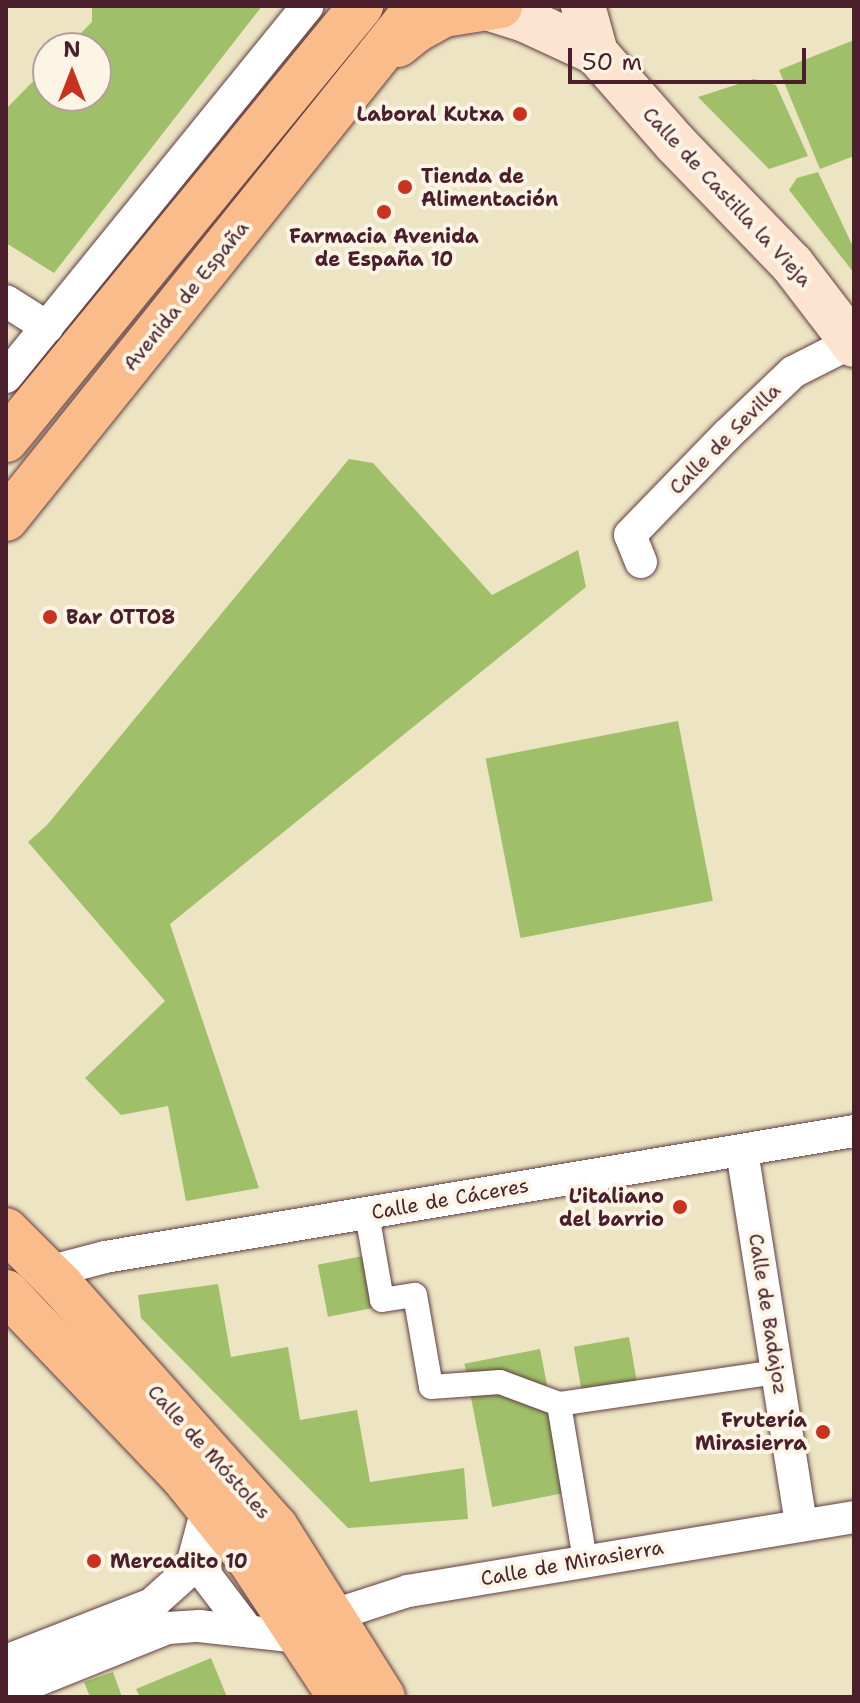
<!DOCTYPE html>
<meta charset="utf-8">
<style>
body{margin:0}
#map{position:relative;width:860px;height:1703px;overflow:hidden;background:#ece4c2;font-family:"Shantell Sans",sans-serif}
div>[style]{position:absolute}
.green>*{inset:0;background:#9fc069;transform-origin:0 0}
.roads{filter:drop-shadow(0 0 2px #623d42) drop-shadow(0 0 2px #623d42)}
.pedestrian>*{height:24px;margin:-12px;padding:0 12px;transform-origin:12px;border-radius:12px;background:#fff}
.minor>*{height:32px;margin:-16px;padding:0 16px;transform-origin:16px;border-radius:16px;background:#fff}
.secondary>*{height:44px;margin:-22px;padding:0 22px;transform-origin:22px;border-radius:22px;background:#fde4d0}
.primary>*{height:44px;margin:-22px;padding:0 22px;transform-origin:22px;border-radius:22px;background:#f9bc8a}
.dots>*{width:22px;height:22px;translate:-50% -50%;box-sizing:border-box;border:4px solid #fcf5e5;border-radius:50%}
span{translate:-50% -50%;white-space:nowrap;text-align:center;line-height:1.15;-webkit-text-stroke:8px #fcf5e5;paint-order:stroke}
.poi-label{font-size:20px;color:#4a1f2b;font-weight:700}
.right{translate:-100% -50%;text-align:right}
.left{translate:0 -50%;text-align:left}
.street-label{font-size:20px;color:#4a1f2b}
.frame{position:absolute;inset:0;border:8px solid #4a1f2b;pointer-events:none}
.north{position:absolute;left:32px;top:32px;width:80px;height:80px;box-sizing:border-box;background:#fcf5e5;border:2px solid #b59f9b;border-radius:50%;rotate:0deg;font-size:22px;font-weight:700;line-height:32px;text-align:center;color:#4a1f2b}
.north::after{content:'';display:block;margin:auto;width:28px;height:36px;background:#c8321e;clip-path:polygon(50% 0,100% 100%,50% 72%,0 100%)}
.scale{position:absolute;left:568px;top:48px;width:238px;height:36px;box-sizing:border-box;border:4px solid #4a1f2b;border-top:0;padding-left:10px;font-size:24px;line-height:28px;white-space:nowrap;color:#4a1f2b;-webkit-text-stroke:6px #fcf5e5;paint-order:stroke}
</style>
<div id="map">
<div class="green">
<i style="clip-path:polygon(92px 6px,262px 6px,54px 273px,6px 243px,6px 109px,48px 66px,48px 96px,96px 96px,96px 48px,66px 48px,92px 22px)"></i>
<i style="clip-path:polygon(854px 40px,854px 156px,820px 169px,779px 70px)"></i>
<i style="clip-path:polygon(754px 79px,776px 85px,808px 156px,769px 169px,698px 97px)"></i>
<i style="clip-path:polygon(818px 172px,854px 249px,854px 273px,789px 190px,797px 178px)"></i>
<i style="clip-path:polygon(349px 459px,373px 463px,492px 595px,578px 550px,586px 587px,170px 924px,259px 1188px,186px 1201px,168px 1106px,121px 1115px,85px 1078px,165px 1001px,28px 842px,47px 825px)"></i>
<i style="left:678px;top:721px;width:183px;height:196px;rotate:79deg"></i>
<i style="left:363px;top:1256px;width:53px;height:46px;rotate:79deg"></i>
<i style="clip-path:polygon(218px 1284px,231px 1357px,288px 1347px,300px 1420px,357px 1410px,370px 1482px,464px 1468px,468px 1519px,348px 1528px,141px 1318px,138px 1295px)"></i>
<i style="left:629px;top:1337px;width:51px;height:56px;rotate:80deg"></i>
<i style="left:540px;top:1349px;width:146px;height:77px;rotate:79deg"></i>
<i style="clip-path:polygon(211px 1658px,227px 1697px,140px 1697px,136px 1689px)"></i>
<i style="clip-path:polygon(113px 1672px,122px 1697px,90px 1697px,84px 1682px)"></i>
</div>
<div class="roads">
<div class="pedestrian">
<i style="left:367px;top:1214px;width:87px;rotate:80.1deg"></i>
<i style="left:382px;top:1300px;width:33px;rotate:-9deg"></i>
<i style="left:415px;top:1295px;width:93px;rotate:80.1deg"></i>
<i style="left:431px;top:1387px;width:69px;rotate:-4.1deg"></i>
<i style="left:500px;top:1382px;width:63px;rotate:20.4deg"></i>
<i style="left:585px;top:1560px;width:158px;rotate:-99.5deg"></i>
<i style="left:559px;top:1404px;width:219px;rotate:-8.4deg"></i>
</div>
<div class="minor">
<i style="left:6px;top:301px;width:49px;rotate:32.4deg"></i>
<i style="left:6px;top:377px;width:478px;rotate:-50.9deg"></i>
<i style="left:641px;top:562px;width:29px;rotate:-112deg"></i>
<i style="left:630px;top:535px;width:141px;rotate:-45.9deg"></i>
<i style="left:728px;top:434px;width:90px;rotate:-43.6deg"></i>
<i style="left:793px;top:372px;width:68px;rotate:-26.9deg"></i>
<i style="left:742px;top:1151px;width:379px;rotate:81deg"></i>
<i style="left:48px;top:1272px;width:59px;rotate:-14.7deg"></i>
<i style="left:105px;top:1257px;width:760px;rotate:-9.55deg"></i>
<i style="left:201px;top:1541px;width:36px;rotate:81deg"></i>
<i style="left:207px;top:1577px;width:68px;rotate:52.8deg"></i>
<i style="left:6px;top:1661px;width:157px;rotate:-21.3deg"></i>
<i style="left:152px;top:1604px;width:52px;rotate:-41.9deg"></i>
<i style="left:191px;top:1569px;width:62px;rotate:-75.1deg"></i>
<i style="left:6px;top:1693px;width:175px;rotate:-21.9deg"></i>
<i style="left:168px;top:1628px;width:31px;rotate:-4deg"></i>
<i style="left:199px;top:1626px;width:101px;rotate:6.3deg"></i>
<i style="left:299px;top:1637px;width:41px;rotate:-32.2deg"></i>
<i style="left:334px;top:1615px;width:78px;rotate:-18deg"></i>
<i style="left:408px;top:1591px;width:452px;rotate:-9.4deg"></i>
</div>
<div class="secondary">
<i style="left:583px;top:6px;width:49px;rotate:74.5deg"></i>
<i style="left:596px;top:53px;width:121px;rotate:48.7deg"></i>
<i style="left:676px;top:144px;width:167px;rotate:46deg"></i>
<i style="left:792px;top:264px;width:102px;rotate:52.6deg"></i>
<i style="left:484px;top:7px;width:43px;rotate:17.6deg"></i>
<i style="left:525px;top:20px;width:78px;rotate:24.9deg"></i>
</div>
<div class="primary">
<i style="left:398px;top:45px;width:22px;rotate:-39deg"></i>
<i style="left:415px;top:31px;width:33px;rotate:-29deg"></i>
<i style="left:444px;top:15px;width:57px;rotate:-9.1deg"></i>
<i style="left:6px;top:440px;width:561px;rotate:-50.72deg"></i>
<i style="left:6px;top:519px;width:658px;rotate:-51.23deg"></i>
<i style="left:6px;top:1230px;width:78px;rotate:45deg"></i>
<i style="left:61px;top:1285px;width:324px;rotate:48.4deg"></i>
<i style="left:276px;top:1527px;width:201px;rotate:57.8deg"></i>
<i style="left:6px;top:1292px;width:255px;rotate:46.3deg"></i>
<i style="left:182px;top:1476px;width:109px;rotate:51.3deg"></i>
<i style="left:250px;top:1561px;width:163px;rotate:56.5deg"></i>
</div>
</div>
<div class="dots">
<i style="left:520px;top:114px;background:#c8321e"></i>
<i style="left:405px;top:187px;background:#c8321e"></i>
<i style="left:384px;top:212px;background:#c8321e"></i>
<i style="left:50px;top:617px;background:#c8321e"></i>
<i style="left:680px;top:1207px;background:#c8321e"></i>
<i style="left:823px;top:1432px;background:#c8321e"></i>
<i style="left:94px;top:1561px;background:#c8321e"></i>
</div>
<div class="poi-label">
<span class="right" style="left:504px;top:114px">Laboral Kutxa</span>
<span class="left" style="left:421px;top:188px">Tienda de<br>Alimentación</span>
<span style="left:384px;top:248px">Farmacia Avenida<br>de España 10</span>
<span class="left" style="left:66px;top:617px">Bar OTTO8</span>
<span class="right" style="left:664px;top:1208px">L'italiano<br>del barrio</span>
<span class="right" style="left:807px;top:1432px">Frutería<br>Mirasierra</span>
<span class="left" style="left:110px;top:1561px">Mercadito 10</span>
</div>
<div class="street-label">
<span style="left:727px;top:197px;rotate:47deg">Calle de Castilla la Vieja</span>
<span style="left:186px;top:296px;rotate:-51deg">Avenida de España</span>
<span style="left:725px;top:439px;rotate:-45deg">Calle de Sevilla</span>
<span style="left:450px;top:1199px;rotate:-10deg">Calle de Cáceres</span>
<span style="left:768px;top:1314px;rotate:81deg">Calle de Badajoz</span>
<span style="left:209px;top:1452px;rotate:48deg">Calle de Móstoles</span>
<span style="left:572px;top:1563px;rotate:-10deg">Calle de Mirasierra</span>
</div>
<div class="frame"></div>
<div class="north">N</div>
<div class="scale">50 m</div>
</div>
